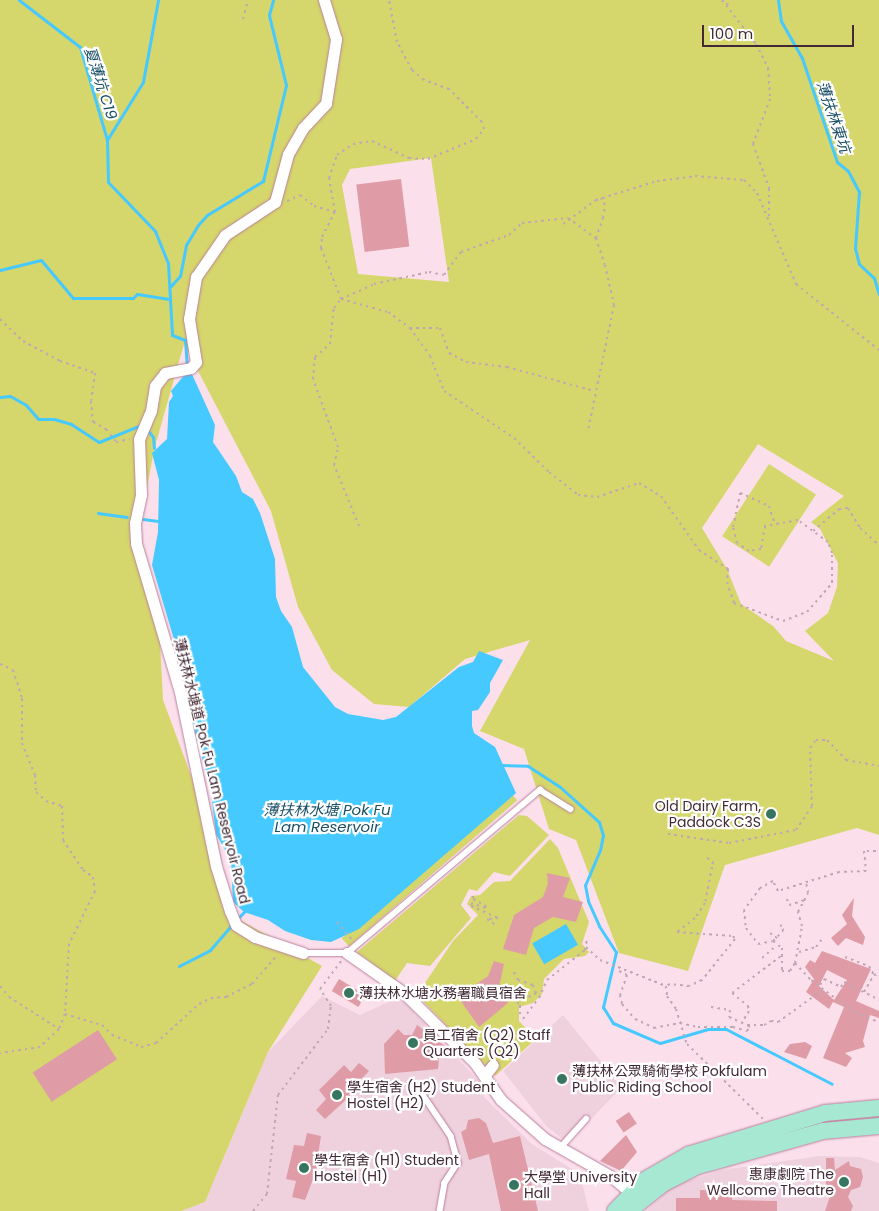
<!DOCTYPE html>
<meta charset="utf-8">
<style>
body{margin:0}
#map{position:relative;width:879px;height:1211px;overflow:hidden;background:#fbe0ec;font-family:Poppins,"Noto Sans TC",sans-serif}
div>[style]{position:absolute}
.built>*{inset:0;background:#efd1de}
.green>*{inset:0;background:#d5d66b;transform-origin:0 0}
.water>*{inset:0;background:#45c9ff;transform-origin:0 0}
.stream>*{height:3px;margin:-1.5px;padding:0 1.5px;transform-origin:1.5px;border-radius:1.5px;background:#45c9ff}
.building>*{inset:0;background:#df9ca6;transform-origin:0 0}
.path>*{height:2px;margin-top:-1px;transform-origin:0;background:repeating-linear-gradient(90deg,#c1a7b3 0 2.5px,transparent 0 6.5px)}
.roads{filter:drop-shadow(0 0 1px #bb7f9c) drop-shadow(0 0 1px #bb7f9c)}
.lane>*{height:5.5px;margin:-2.75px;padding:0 2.75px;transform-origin:2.75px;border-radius:2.75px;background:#fff}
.street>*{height:11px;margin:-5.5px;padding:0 5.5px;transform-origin:5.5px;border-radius:5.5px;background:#fff}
.primary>*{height:16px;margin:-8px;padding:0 8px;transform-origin:8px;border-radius:8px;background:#a7e8d3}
.dots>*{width:14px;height:14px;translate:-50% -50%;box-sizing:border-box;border:2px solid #fff;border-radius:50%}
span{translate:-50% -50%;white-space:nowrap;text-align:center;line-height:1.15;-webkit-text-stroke:4.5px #fff;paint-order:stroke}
.street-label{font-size:14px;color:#422935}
.poi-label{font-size:14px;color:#422935}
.right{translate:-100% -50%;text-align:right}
.left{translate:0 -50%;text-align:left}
.water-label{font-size:15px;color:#1b5066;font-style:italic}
.scale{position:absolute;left:702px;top:25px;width:152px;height:22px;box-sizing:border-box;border:2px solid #422935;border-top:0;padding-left:6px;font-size:15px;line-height:18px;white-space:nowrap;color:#422935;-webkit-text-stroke:4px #fff;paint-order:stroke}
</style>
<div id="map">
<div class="built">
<i style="clip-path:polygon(322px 996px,360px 1015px,399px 997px,479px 1081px,484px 1097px,532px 1144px,580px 1174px,589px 1211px,181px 1211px,205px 1202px,268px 1052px)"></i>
<i style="clip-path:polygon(563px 1015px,622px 1087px,568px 1143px,547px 1127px,503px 1071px)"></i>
<i style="clip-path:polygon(820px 1156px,860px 1157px,879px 1163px,879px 1211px,646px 1211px,673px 1186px,721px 1170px)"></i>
</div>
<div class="green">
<i style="clip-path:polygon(evenodd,0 0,879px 0,879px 835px,857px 828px,725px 865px,688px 971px,619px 953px,576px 840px,549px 829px,524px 749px,480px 731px,530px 640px,465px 659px,409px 707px,374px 704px,332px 670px,298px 607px,271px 511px,184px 344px,154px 450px,139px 530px,158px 604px,163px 700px,193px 781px,233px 916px,322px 966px,268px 1052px,205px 1202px,181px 1211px,0 1211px,0 0,431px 158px,449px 282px,358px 274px,342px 185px,350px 169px,431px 158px,0 0,758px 444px,844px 496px,811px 522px,820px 529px,838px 563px,837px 587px,828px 613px,805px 631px,834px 661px,786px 641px,773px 626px,741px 604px,727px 569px,702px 528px,758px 444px)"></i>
<i style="left:769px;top:464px;width:56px;height:86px;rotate:33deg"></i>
<i style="left:510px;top:792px;width:11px;height:223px;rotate:49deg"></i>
<i style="clip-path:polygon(519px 815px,527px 816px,549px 835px,510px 876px,494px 872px,477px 891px,469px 889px,461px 905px,471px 918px,430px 966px,407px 963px,395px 981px,357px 952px)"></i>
<i style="clip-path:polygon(550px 839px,558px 848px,589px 922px,582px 944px,589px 952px,585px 956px,564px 959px,544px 979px,542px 994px,533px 1003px,519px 1007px,519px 1021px,536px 1039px,495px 1076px,417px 995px,453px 941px,478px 915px,467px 904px,471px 896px,480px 895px,494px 882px,510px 881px)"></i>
</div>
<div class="water">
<i style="clip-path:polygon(191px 372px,215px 425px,213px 442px,236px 476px,242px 492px,253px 499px,260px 513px,275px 559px,276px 597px,281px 611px,292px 627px,303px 667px,335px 707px,348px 714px,383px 720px,396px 717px,459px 667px,473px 662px,479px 651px,503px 660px,490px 683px,490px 692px,478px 710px,472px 711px,472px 726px,474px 733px,495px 747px,516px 793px,359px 929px,331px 942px,311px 940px,285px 931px,268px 920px,244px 912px,233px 902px,231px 860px,216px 834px,210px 786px,193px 725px,186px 680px,152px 565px,158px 532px,159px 480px,152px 453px,167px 439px,169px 402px,173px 396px,171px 391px,186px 373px)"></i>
<i style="left:566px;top:924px;width:24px;height:39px;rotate:60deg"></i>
</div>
<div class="stream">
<i style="left:19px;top:0;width:77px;rotate:37.6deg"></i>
<i style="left:80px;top:47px;width:97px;rotate:73.8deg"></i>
<i style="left:158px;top:0;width:83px;rotate:100.4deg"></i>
<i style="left:143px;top:82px;width:68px;rotate:121.8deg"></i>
<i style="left:107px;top:140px;width:42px;rotate:88.6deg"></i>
<i style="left:108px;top:182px;width:68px;rotate:46.2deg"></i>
<i style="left:155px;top:231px;width:35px;rotate:68deg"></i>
<i style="left:168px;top:263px;width:72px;rotate:86.8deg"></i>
<i style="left:172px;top:335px;width:14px;rotate:21deg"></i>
<i style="left:185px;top:340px;width:27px;rotate:86deg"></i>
<i style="left:778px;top:0;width:21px;rotate:82deg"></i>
<i style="left:781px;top:21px;width:43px;rotate:60.4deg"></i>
<i style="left:802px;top:58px;width:110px;rotate:71.4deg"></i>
<i style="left:837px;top:162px;width:14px;rotate:39deg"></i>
<i style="left:848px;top:171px;width:24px;rotate:62deg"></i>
<i style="left:859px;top:192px;width:56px;rotate:94.1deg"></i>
<i style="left:855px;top:248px;width:16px;rotate:76deg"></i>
<i style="left:859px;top:264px;width:21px;rotate:43deg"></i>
<i style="left:874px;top:278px;width:17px;rotate:73deg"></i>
<i style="left:0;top:270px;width:42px;rotate:-13.7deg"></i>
<i style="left:41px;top:260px;width:50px;rotate:49.9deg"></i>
<i style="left:73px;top:298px;width:60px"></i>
<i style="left:133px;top:298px;width:6px;rotate:-45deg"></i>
<i style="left:137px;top:294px;width:31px;rotate:9deg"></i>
<i style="left:170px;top:287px;width:15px;rotate:-48deg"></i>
<i style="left:180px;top:276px;width:32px;rotate:-79deg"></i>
<i style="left:186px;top:245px;width:23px;rotate:-59deg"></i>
<i style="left:198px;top:225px;width:13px;rotate:-48deg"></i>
<i style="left:207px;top:215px;width:66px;rotate:-31.3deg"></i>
<i style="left:263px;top:181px;width:99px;rotate:-76.5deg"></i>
<i style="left:286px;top:85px;width:72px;rotate:-103.7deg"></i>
<i style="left:269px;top:15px;width:16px;rotate:-75deg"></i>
<i style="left:0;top:397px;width:10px;rotate:-6deg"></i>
<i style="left:10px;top:396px;width:18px;rotate:29deg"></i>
<i style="left:26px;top:405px;width:18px;rotate:49deg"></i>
<i style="left:38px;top:419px;width:16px"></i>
<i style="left:54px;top:419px;width:18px;rotate:16deg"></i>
<i style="left:71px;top:424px;width:33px;rotate:33deg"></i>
<i style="left:99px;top:442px;width:45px;rotate:-22deg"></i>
<i style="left:146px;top:428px;width:11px;rotate:52deg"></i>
<i style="left:153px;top:437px;width:11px;rotate:85deg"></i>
<i style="left:98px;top:513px;width:29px;rotate:8deg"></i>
<i style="left:143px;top:519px;width:15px;rotate:8deg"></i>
<i style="left:503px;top:765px;width:25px;rotate:2deg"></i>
<i style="left:528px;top:766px;width:37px;rotate:33deg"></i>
<i style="left:559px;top:786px;width:54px;rotate:42deg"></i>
<i style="left:599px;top:822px;width:14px;rotate:73deg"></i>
<i style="left:603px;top:835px;width:15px;rotate:101deg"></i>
<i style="left:600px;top:850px;width:38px;rotate:113deg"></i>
<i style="left:585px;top:885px;width:16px;rotate:79deg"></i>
<i style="left:588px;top:901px;width:27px;rotate:66deg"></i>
<i style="left:599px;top:926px;width:31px;rotate:57deg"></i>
<i style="left:616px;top:952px;width:57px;rotate:103.3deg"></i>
<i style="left:603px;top:1007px;width:19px;rotate:58deg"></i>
<i style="left:613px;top:1023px;width:51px;rotate:23.1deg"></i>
<i style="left:660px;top:1043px;width:50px;rotate:-16.3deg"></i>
<i style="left:708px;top:1029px;width:18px"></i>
<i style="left:726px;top:1029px;width:119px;rotate:27.4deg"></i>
<i style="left:237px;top:919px;width:10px;rotate:-45deg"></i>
<i style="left:179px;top:966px;width:35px;rotate:-27deg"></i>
<i style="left:210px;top:950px;width:35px;rotate:-49deg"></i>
</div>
<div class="building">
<i style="left:401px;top:179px;width:68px;height:45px;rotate:83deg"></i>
<i style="clip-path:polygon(547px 873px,570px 878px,563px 897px,583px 902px,576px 922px,553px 917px,534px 928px,526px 955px,503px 949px,514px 915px,543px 897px,548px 883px)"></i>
<i style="clip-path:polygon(854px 898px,852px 916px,865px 937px,863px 945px,846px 938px,838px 946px,831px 938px,847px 924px,842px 915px)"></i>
<i style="clip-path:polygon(evenodd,822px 951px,871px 969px,856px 1001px,879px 1011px,879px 1018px,870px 1015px,863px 1041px,865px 1047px,845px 1053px,852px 1058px,846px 1067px,823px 1058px,844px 1007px,833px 1002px,829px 1009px,806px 992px,814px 979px,805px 967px,810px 960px,815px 963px,822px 951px,827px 970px,847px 980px,834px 1000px,819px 986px,827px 970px)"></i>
<i style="clip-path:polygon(494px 961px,504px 964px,499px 987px,508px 1003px,479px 1027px,458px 997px,488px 976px)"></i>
<i style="left:339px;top:979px;width:31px;height:14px;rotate:31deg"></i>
<i style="clip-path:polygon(417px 1025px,450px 1050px,439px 1058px,438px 1069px,385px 1074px,384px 1044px,398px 1029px,404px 1035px,412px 1035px)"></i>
<i style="left:98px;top:1030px;width:35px;height:78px;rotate:57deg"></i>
<i style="clip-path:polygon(805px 1042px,812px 1046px,806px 1059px,784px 1052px,790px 1044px)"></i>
<i style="clip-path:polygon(359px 1063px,369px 1071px,357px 1084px,360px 1087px,325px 1119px,316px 1110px,326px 1099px,319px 1090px,344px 1065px,351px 1072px)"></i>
<i style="left:629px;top:1112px;width:14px;height:16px;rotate:56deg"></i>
<i style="clip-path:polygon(479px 1118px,486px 1123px,493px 1143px,520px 1136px,538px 1211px,501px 1211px,489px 1154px,469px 1160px,461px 1132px,466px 1129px,468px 1120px)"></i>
<i style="clip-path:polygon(307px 1133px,321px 1136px,318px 1155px,322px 1156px,305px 1200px,292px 1197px,296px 1181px,286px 1179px,294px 1145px,304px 1146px)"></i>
<i style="clip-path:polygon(626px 1135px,637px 1152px,621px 1171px,600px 1161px)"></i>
<i style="clip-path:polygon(826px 1158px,834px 1158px,835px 1170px,849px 1161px,850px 1166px,861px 1169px,863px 1177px,860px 1187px,851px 1190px,848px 1197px,853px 1206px,851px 1211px,825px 1211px,830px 1196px,826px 1196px)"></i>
<i style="clip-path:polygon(700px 1190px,732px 1191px,732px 1200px,777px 1201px,777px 1211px,676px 1211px,676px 1198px,700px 1198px)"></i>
</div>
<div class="path">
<i style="left:722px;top:0;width:56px;rotate:52.3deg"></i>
<i style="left:756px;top:44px;width:27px;rotate:63deg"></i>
<i style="left:768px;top:68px;width:31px;rotate:86deg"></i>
<i style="left:770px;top:99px;width:48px;rotate:110.7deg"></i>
<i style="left:753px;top:144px;width:47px;rotate:70deg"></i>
<i style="left:769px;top:188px;width:28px;rotate:90deg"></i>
<i style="left:727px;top:5px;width:5px;rotate:-68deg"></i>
<i style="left:243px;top:19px;width:20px;rotate:-75deg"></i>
<i style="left:287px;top:201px;width:14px;rotate:-25deg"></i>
<i style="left:300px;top:195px;width:18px;rotate:38deg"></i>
<i style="left:314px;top:206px;width:22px;rotate:16deg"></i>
<i style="left:563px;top:224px;width:41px;rotate:-36deg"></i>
<i style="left:596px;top:200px;width:64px;rotate:-17.3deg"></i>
<i style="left:657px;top:181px;width:38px;rotate:-7deg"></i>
<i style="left:695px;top:176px;width:49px;rotate:4.7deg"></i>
<i style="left:744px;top:180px;width:18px;rotate:45deg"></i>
<i style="left:757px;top:193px;width:99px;rotate:66.8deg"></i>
<i style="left:796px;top:284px;width:106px;rotate:38.5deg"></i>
<i style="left:596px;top:238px;width:21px;rotate:-71deg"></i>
<i style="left:603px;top:218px;width:13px;rotate:-81deg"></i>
<i style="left:605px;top:205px;width:8px;rotate:-120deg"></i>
<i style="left:341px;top:299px;width:49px;rotate:15.5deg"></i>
<i style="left:388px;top:312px;width:27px;rotate:36deg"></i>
<i style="left:410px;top:328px;width:34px;rotate:54deg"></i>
<i style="left:430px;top:356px;width:38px;rotate:68deg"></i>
<i style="left:444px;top:391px;width:84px;rotate:33.9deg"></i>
<i style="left:514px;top:438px;width:49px;rotate:44.2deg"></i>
<i style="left:549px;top:472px;width:37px;rotate:38deg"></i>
<i style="left:578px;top:495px;width:19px;rotate:6deg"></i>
<i style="left:597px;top:497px;width:44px;rotate:-18.4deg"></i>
<i style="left:639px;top:483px;width:26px;rotate:31deg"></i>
<i style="left:661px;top:496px;width:66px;rotate:54.9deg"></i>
<i style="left:699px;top:550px;width:35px;rotate:33deg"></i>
<i style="left:728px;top:569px;width:13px;rotate:94deg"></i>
<i style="left:727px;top:582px;width:22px;rotate:72deg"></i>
<i style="left:734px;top:603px;width:52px;rotate:20.2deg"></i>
<i style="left:783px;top:621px;width:26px;rotate:-21deg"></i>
<i style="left:807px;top:612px;width:38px;rotate:-49deg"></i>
<i style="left:832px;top:583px;width:30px;rotate:-90deg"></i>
<i style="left:832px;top:553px;width:12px;rotate:-110deg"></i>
<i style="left:828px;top:542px;width:37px;rotate:-144deg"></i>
<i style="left:798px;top:520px;width:34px;rotate:170deg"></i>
<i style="left:765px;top:526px;width:23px;rotate:100deg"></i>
<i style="left:761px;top:549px;width:12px;rotate:171deg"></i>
<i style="left:749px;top:551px;width:14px;rotate:-146deg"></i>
<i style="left:737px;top:543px;width:16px;rotate:-104deg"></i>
<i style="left:733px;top:527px;width:35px;rotate:-78deg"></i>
<i style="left:740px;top:493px;width:32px;rotate:24deg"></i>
<i style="left:769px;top:506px;width:19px;rotate:72deg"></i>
<i style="left:341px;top:299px;width:55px;rotate:-111.4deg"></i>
<i style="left:321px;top:248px;width:11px;rotate:-85deg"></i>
<i style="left:322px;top:237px;width:28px;rotate:-63deg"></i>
<i style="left:335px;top:212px;width:35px;rotate:-100deg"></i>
<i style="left:329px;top:178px;width:24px;rotate:-71deg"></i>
<i style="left:337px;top:155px;width:19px;rotate:-35deg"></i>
<i style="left:353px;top:144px;width:19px;rotate:-9deg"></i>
<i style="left:372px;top:141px;width:41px;rotate:24.7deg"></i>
<i style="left:409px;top:158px;width:19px;rotate:3deg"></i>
<i style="left:428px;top:159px;width:52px;rotate:-22.6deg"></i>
<i style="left:476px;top:139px;width:13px;rotate:-51deg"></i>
<i style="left:484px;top:129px;width:7px;rotate:-106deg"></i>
<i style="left:482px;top:122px;width:47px;rotate:-135deg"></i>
<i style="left:449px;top:89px;width:27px;rotate:-160deg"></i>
<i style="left:424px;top:80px;width:16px;rotate:-140deg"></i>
<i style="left:412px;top:70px;width:32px;rotate:-118deg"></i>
<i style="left:397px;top:42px;width:43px;rotate:-100.8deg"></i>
<i style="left:0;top:319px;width:32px;rotate:44deg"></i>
<i style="left:23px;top:341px;width:42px;rotate:28.4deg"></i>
<i style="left:60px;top:361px;width:37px;rotate:19deg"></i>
<i style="left:95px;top:373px;width:28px;rotate:98deg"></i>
<i style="left:91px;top:401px;width:21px;rotate:85deg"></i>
<i style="left:93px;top:422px;width:15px;rotate:28deg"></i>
<i style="left:106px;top:429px;width:16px;rotate:52deg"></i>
<i style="left:116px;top:442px;width:14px;rotate:-12deg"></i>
<i style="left:410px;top:328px;width:30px"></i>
<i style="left:440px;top:328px;width:27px;rotate:70deg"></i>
<i style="left:449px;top:353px;width:19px;rotate:28deg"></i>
<i style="left:466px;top:362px;width:41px;rotate:7deg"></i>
<i style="left:507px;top:367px;width:90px;rotate:15.4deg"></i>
<i style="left:359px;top:526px;width:66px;rotate:-112.3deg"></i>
<i style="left:334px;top:465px;width:18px;rotate:-77deg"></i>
<i style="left:338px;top:447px;width:72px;rotate:-110.2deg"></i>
<i style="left:313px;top:379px;width:22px;rotate:-85deg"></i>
<i style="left:315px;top:357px;width:20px;rotate:-41deg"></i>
<i style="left:330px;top:344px;width:36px;rotate:-84deg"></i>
<i style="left:334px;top:308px;width:11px;rotate:-52deg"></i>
<i style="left:341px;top:299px;width:36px;rotate:-24deg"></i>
<i style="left:374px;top:284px;width:56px;rotate:-12.3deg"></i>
<i style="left:429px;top:272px;width:15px;rotate:11deg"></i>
<i style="left:444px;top:275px;width:29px;rotate:-54deg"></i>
<i style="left:461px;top:252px;width:51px;rotate:-19.5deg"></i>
<i style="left:509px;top:235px;width:18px;rotate:-43deg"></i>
<i style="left:522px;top:223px;width:46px;rotate:-6.2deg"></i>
<i style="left:568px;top:218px;width:34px;rotate:36deg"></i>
<i style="left:596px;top:238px;width:28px;rotate:72deg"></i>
<i style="left:605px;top:265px;width:41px;rotate:77.3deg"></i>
<i style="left:614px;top:305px;width:129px;rotate:101.7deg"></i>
<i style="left:813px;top:531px;width:34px;rotate:-40deg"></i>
<i style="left:839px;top:509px;width:9px;rotate:-6deg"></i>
<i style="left:848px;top:508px;width:23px;rotate:59deg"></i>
<i style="left:860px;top:528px;width:25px;rotate:42deg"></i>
<i style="left:0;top:664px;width:14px;rotate:25deg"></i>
<i style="left:13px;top:670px;width:29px;rotate:72deg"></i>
<i style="left:22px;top:698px;width:45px;rotate:90deg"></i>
<i style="left:22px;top:743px;width:35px;rotate:68deg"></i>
<i style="left:35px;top:775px;width:17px;rotate:87deg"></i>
<i style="left:36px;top:792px;width:13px;rotate:42deg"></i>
<i style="left:46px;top:801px;width:17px;rotate:17deg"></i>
<i style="left:62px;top:806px;width:34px;rotate:88deg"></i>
<i style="left:63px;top:840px;width:36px;rotate:56deg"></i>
<i style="left:83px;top:870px;width:12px;rotate:35deg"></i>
<i style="left:93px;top:877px;width:14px;rotate:82deg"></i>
<i style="left:95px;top:891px;width:59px;rotate:116.1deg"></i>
<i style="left:69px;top:944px;width:70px;rotate:93.3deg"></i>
<i style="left:65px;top:1014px;width:16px;rotate:112deg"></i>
<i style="left:59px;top:1029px;width:26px;rotate:137deg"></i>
<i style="left:40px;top:1047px;width:40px;rotate:171.5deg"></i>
<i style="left:668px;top:834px;width:62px;rotate:8.4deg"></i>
<i style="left:729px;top:843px;width:68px;rotate:-11deg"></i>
<i style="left:796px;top:830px;width:29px;rotate:-56deg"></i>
<i style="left:812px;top:806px;width:58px;rotate:-92deg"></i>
<i style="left:810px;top:748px;width:10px;rotate:-53deg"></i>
<i style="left:816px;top:740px;width:11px"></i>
<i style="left:827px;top:740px;width:28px;rotate:46deg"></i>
<i style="left:846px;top:760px;width:34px;rotate:10deg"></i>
<i style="left:876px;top:851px;width:12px;rotate:180deg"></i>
<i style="left:864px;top:851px;width:20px;rotate:84deg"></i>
<i style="left:866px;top:871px;width:27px;rotate:178deg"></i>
<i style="left:839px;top:872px;width:64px;rotate:162.7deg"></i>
<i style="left:778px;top:891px;width:11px;rotate:-117deg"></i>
<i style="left:773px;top:881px;width:15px;rotate:152deg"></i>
<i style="left:760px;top:888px;width:27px;rotate:126deg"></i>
<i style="left:744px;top:910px;width:18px;rotate:84deg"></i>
<i style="left:746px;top:928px;width:20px;rotate:53deg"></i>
<i style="left:758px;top:944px;width:15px;rotate:-11deg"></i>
<i style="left:773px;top:941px;width:11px;rotate:38deg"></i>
<i style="left:782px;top:948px;width:23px;rotate:90deg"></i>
<i style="left:782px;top:971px;width:8px"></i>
<i style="left:790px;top:971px;width:9px;rotate:-58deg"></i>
<i style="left:795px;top:963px;width:23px;rotate:47deg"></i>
<i style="left:811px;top:980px;width:55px;rotate:36.9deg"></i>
<i style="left:855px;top:1013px;width:26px;rotate:21deg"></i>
<i style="left:707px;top:858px;width:7px;rotate:34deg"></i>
<i style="left:713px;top:862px;width:5px;rotate:101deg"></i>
<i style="left:712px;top:867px;width:37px;rotate:101deg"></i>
<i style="left:705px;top:903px;width:18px;rotate:124deg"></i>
<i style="left:695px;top:918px;width:23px;rotate:142deg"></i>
<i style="left:677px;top:932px;width:56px;rotate:4.1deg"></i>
<i style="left:733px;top:936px;width:4px;rotate:56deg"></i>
<i style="left:735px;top:939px;width:53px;rotate:128.8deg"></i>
<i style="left:702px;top:980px;width:14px;rotate:155deg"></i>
<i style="left:689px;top:986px;width:19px;rotate:-174deg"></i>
<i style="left:670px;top:984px;width:4px;rotate:153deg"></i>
<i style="left:666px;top:986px;width:10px;rotate:84deg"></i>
<i style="left:667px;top:996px;width:16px;rotate:55deg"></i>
<i style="left:676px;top:1009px;width:37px;rotate:73deg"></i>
<i style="left:687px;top:1044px;width:107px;rotate:44.6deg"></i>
<i style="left:473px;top:896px;width:3px;rotate:90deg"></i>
<i style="left:473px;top:899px;width:15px;rotate:28deg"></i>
<i style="left:486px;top:906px;width:2px;rotate:117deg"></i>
<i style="left:485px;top:908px;width:14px;rotate:-159deg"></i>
<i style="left:472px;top:903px;width:3px;rotate:108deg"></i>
<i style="left:471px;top:906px;width:30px;rotate:24deg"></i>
<i style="left:498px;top:918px;width:11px;rotate:175deg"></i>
<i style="left:487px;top:919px;width:9px;rotate:36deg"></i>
<i style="left:787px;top:899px;width:6px;rotate:72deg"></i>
<i style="left:789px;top:905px;width:17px;rotate:-17deg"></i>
<i style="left:337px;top:922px;width:23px;rotate:50deg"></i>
<i style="left:770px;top:933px;width:9px;rotate:36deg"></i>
<i style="left:773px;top:941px;width:14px;rotate:-45deg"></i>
<i style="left:783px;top:931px;width:5px;rotate:-101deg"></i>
<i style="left:782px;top:926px;width:6px;rotate:-162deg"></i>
<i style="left:586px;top:947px;width:19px;rotate:43deg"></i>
<i style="left:600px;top:960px;width:71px;rotate:21.5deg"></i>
<i style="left:799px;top:952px;width:18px;rotate:-16deg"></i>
<i style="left:816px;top:947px;width:10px;rotate:-53deg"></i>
<i style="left:845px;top:957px;width:26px;rotate:21deg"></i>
<i style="left:869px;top:966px;width:10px;rotate:61deg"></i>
<i style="left:762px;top:958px;width:18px;rotate:-41deg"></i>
<i style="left:795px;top:963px;width:38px;rotate:-79deg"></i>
<i style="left:802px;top:926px;width:15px;rotate:-106deg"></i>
<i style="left:798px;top:912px;width:21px;rotate:-62deg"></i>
<i style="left:808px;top:893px;width:11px;rotate:-100deg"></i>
<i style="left:619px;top:971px;width:9px;rotate:27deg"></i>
<i style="left:627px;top:975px;width:21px;rotate:109deg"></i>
<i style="left:620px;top:995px;width:9px;rotate:77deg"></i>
<i style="left:622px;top:1004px;width:20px;rotate:49deg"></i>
<i style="left:635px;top:1019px;width:21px;rotate:25deg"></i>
<i style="left:654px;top:1028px;width:26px;rotate:-11deg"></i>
<i style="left:680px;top:1023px;width:18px;rotate:13deg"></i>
<i style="left:698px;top:1027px;width:35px"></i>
<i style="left:733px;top:1027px;width:15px;rotate:16deg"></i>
<i style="left:747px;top:1031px;width:5px;rotate:-53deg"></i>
<i style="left:750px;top:1027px;width:4px;rotate:-146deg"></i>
<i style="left:514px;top:972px;width:9px;rotate:63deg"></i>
<i style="left:518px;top:980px;width:16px;rotate:18deg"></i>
<i style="left:533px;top:985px;width:9px;rotate:69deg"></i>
<i style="left:536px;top:993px;width:6px;rotate:141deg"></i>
<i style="left:531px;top:997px;width:18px;rotate:-153deg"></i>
<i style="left:515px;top:989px;width:7px;rotate:153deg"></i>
<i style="left:509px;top:992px;width:17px;rotate:50deg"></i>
<i style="left:520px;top:1005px;width:10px;rotate:90deg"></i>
<i style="left:820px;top:985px;width:7px;rotate:-56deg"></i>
<i style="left:824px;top:979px;width:19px;rotate:25deg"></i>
<i style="left:841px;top:987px;width:6px;rotate:-59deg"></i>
<i style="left:844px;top:982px;width:39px;rotate:27deg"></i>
<i style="left:0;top:986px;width:14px;rotate:51deg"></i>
<i style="left:9px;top:997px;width:59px;rotate:32.6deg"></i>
<i style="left:864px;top:992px;width:20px;rotate:-60deg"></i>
<i style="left:874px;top:975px;width:5px;rotate:-11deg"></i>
<i style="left:732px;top:993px;width:21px;rotate:39deg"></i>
<i style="left:748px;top:1006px;width:5px;rotate:79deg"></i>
<i style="left:749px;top:1011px;width:13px;rotate:122deg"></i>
<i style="left:734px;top:993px;width:2px;rotate:180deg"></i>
<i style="left:732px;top:993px;width:61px;rotate:-37.1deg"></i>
<i style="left:711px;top:1007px;width:19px;rotate:9deg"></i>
<i style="left:730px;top:1010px;width:7px;rotate:98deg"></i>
<i style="left:729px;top:1017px;width:20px;rotate:24deg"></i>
<i style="left:747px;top:1025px;width:17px"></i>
<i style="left:764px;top:1025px;width:8px;rotate:-30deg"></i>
<i style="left:771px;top:1021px;width:7px;rotate:8deg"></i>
<i style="left:778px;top:1022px;width:57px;rotate:-35.7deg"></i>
<i style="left:65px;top:1014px;width:39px;rotate:17deg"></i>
<i style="left:102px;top:1025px;width:14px;rotate:45deg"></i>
<i style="left:112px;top:1035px;width:31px;rotate:22deg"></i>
<i style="left:141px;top:1047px;width:16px;rotate:-15deg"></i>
<i style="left:156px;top:1043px;width:58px;rotate:-42.2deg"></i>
<i style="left:199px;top:1004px;width:13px;rotate:-27deg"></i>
<i style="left:211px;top:998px;width:15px;rotate:-4deg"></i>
<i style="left:226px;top:997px;width:29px;rotate:-27deg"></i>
<i style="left:252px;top:984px;width:37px;rotate:-49deg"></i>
<i style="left:523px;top:1019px;width:26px;rotate:-53deg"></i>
<i style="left:539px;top:998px;width:20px;rotate:-66deg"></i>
<i style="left:547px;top:980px;width:48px;rotate:-38.3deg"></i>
<i style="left:585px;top:950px;width:11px;rotate:-80deg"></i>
<i style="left:253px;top:1211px;width:22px;rotate:-51deg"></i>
<i style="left:267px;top:1194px;width:100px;rotate:-83.7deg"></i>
<i style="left:278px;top:1095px;width:83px;rotate:-52.9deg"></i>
<i style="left:328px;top:1029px;width:23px;rotate:-83deg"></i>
<i style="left:331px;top:1006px;width:20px;rotate:-123deg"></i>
<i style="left:320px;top:989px;width:35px;rotate:-53deg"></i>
</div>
<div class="roads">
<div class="lane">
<i style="left:303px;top:953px;width:44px"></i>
<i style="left:347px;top:953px;width:253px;rotate:-40.2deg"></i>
<i style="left:540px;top:790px;width:36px;rotate:32deg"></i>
<i style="left:419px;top:1089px;width:57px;rotate:55.8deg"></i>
<i style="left:451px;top:1136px;width:28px;rotate:75deg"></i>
<i style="left:458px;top:1163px;width:24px;rotate:123deg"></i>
<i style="left:445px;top:1183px;width:28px;rotate:100deg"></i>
<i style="left:560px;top:1148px;width:39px;rotate:-48deg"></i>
</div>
<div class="street">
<i style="left:303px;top:953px;width:51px;rotate:-161.6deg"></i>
<i style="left:255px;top:937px;width:22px;rotate:-148deg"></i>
<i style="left:236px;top:925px;width:15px;rotate:-113deg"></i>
<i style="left:230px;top:911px;width:47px;rotate:-107.3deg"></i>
<i style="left:216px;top:866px;width:178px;rotate:-101.7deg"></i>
<i style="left:180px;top:692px;width:155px;rotate:-106.5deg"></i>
<i style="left:136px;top:543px;width:20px;rotate:-93deg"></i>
<i style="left:135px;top:523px;width:29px;rotate:-78deg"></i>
<i style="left:141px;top:495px;width:56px;rotate:-92deg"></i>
<i style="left:139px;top:439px;width:30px;rotate:-67deg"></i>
<i style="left:151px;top:411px;width:25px;rotate:-81deg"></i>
<i style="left:155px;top:386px;width:16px;rotate:-52deg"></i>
<i style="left:165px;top:373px;width:26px;rotate:-11deg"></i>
<i style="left:191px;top:368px;width:8px;rotate:-50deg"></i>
<i style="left:196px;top:362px;width:44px;rotate:-99.2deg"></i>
<i style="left:189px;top:319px;width:43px;rotate:-80.5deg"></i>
<i style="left:196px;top:277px;width:51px;rotate:-55.4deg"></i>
<i style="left:225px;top:235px;width:60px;rotate:-33.4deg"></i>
<i style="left:275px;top:202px;width:50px;rotate:-74.8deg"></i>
<i style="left:288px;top:154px;width:30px;rotate:-60deg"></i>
<i style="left:303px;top:128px;width:34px;rotate:-47deg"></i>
<i style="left:326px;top:103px;width:65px;rotate:-81.1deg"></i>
<i style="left:336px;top:39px;width:41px;rotate:-107.1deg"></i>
<i style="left:347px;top:953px;width:68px;rotate:34.9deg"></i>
<i style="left:403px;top:992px;width:101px;rotate:44.6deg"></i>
<i style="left:475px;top:1063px;width:45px;rotate:54.9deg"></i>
<i style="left:501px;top:1100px;width:59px;rotate:41.6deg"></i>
<i style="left:545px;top:1139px;width:77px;rotate:29.6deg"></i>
<i style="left:612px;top:1177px;width:33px;rotate:40deg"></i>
<i style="left:484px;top:1076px;width:14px;rotate:-51deg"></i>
</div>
<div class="primary">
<i style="left:615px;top:1211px;width:43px;rotate:-45.9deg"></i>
<i style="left:645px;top:1180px;width:50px;rotate:-30.2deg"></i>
<i style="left:688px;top:1155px;width:143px;rotate:-17deg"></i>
<i style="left:825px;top:1113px;width:54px;rotate:-5.3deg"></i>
<i style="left:629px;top:1211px;width:45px;rotate:-38.7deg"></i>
<i style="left:664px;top:1183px;width:38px;rotate:-27deg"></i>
<i style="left:698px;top:1166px;width:130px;rotate:-15.6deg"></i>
<i style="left:823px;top:1131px;width:56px;rotate:-5.1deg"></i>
</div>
</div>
<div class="dots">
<i style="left:771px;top:814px;background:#387561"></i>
<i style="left:349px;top:993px;background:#387561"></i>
<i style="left:413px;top:1043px;background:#387561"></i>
<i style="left:562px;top:1079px;background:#387561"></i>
<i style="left:337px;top:1095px;background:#387561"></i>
<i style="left:304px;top:1168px;background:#387561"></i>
<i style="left:844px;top:1182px;background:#387561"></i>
<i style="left:514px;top:1185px;background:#387561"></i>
</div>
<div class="street-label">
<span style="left:212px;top:771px;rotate:76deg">薄扶林水塘道 Pok Fu Lam Reservoir Road</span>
</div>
<div class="poi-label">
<span class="right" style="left:761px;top:814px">Old Dairy Farm,<br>Paddock C3S</span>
<span class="left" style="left:359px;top:993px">薄扶林水塘水務署職員宿舍</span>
<span class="left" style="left:423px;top:1043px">員工宿舍 (Q2) Staff<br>Quarters (Q2)</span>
<span class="left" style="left:572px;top:1079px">薄扶林公眾騎術學校 Pokfulam<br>Public Riding School</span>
<span class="left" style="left:347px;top:1095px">學生宿舍 (H2) Student<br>Hostel (H2)</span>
<span class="left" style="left:314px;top:1168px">學生宿舍 (H1) Student<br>Hostel (H1)</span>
<span class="right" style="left:834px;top:1182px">惠康劇院 The<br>Wellcome Theatre</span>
<span class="left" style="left:524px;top:1185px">大學堂 University<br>Hall</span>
</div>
<div class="water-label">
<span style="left:101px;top:83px;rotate:72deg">夏薄坑 C19</span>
<span style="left:834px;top:117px;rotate:71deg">薄扶林東坑</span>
<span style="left:327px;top:818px">薄扶林水塘 Pok Fu<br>Lam Reservoir</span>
</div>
<div class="scale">100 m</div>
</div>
